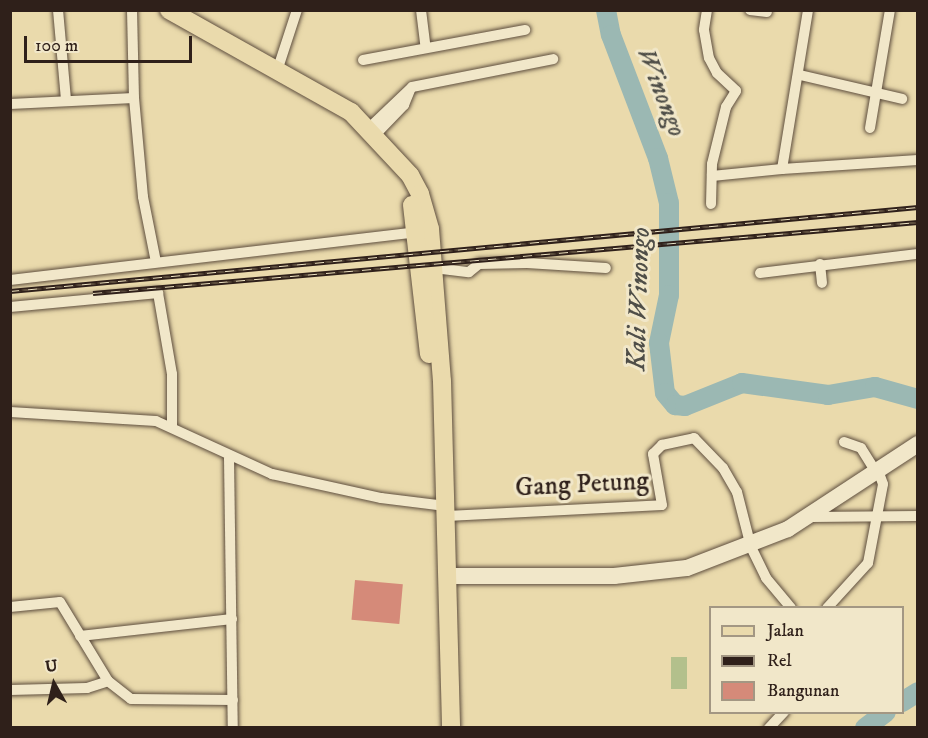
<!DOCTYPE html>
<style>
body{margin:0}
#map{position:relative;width:928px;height:738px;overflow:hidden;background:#eadaac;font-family:"IM FELL DW Pica",serif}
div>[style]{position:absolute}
.green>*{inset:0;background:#b3c08c;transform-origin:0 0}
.river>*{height:20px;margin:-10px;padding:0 10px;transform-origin:10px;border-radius:10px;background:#9bb8b3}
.building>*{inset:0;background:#d58a79;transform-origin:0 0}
.roads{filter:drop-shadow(0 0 2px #5e4e3e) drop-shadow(0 0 2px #5e4e3e)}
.minor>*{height:10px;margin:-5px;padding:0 5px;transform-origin:5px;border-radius:5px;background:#f1e7c9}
.secondary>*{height:16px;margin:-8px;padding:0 8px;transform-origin:8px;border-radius:8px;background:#f1e7c9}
.primary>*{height:18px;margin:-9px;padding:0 9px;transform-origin:9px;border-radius:9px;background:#eadaac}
.rail>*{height:5px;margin-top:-2.5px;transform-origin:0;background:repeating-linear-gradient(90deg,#f1e7c9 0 9px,#2f201a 0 18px);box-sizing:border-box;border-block:2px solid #2f201a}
span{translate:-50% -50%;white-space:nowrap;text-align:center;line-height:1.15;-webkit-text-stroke:6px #f1e7c9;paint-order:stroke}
.street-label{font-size:26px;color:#2f201a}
.water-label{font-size:27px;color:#4f4e48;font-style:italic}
.frame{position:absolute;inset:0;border:12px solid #2f201a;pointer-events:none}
.legend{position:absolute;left:709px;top:606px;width:195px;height:108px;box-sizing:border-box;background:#f1e7c9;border:2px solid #a39783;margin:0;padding:8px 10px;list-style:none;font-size:18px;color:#2f201a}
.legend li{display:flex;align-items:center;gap:12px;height:30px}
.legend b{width:30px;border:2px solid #a39783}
.north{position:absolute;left:24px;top:654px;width:60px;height:60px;-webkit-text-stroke:4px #f1e7c9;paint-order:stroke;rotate:352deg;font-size:16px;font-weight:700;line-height:24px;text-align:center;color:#2f201a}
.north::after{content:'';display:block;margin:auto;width:21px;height:27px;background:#2f201a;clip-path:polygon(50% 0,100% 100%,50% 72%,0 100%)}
.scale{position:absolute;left:24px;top:36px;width:168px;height:27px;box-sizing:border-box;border:3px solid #2f201a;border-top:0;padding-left:8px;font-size:18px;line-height:21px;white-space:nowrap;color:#2f201a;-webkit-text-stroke:4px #f1e7c9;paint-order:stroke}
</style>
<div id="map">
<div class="green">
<i style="left:671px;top:657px;width:16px;height:32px"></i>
</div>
<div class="river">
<i style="left:606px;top:10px;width:25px;rotate:79deg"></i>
<i style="left:611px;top:35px;width:132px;rotate:69.1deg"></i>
<i style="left:658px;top:158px;width:46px;rotate:76.3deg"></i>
<i style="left:669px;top:203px;width:92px;rotate:90deg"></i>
<i style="left:669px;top:295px;width:49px;rotate:101.8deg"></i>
<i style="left:659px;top:343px;width:50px;rotate:83.2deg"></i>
<i style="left:665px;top:393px;width:16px;rotate:50deg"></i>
<i style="left:675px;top:405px;width:10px;rotate:6deg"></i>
<i style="left:685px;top:406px;width:61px;rotate:-22deg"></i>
<i style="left:742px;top:383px;width:87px;rotate:7.9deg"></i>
<i style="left:828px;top:395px;width:48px;rotate:-9.7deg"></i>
<i style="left:875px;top:387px;width:45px;rotate:15.6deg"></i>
<i style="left:902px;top:702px;width:19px;rotate:-32deg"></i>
<i style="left:865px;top:728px;width:26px;rotate:-37deg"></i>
</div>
<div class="building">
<i style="left:355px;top:580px;width:48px;height:40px;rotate:5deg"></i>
</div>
<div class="roads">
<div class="minor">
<i style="left:58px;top:10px;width:90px;rotate:84.9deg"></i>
<i style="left:421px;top:10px;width:38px;rotate:83deg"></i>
<i style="left:707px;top:10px;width:20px;rotate:99deg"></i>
<i style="left:704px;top:30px;width:28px;rotate:80deg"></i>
<i style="left:709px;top:58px;width:17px;rotate:62deg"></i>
<i style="left:717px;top:73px;width:26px;rotate:43deg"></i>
<i style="left:736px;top:91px;width:19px;rotate:122deg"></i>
<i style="left:726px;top:107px;width:59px;rotate:103.8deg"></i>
<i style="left:712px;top:164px;width:40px;rotate:91.4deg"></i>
<i style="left:750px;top:10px;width:17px;rotate:7deg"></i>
<i style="left:363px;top:60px;width:165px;rotate:-10.5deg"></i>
<i style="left:278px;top:68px;width:61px;rotate:-71.9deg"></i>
<i style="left:800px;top:75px;width:105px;rotate:13.2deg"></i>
<i style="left:134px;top:98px;width:99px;rotate:84.8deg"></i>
<i style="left:143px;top:197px;width:66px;rotate:78.7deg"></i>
<i style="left:10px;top:104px;width:124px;rotate:-2.8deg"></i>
<i style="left:134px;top:98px;width:88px;rotate:-91.3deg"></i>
<i style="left:369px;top:128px;width:59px;rotate:-43.6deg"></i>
<i style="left:412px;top:87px;width:144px;rotate:-11.2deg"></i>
<i style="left:870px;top:128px;width:120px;rotate:-80.4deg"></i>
<i style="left:375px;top:135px;width:42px;rotate:-46deg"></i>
<i style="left:404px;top:105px;width:16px;rotate:-68deg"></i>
<i style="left:782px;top:169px;width:136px;rotate:-3.8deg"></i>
<i style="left:712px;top:176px;width:70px;rotate:-5.7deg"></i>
<i style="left:782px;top:169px;width:161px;rotate:-80.7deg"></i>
<i style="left:820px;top:264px;width:19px;rotate:84deg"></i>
<i style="left:434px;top:268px;width:35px;rotate:7deg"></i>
<i style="left:469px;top:272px;width:13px;rotate:-39deg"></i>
<i style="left:479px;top:264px;width:48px;rotate:-1.2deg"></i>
<i style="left:527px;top:263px;width:79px;rotate:3.6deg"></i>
<i style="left:760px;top:273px;width:159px;rotate:-6.9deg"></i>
<i style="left:10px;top:280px;width:411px;rotate:-6.7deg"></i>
<i style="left:10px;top:307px;width:149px;rotate:-5.4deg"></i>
<i style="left:158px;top:293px;width:82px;rotate:80.2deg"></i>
<i style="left:172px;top:374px;width:51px;rotate:90deg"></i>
<i style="left:10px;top:412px;width:146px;rotate:3.5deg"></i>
<i style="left:156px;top:421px;width:128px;rotate:24.6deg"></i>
<i style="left:272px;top:474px;width:112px;rotate:12.4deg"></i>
<i style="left:381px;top:498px;width:65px;rotate:7deg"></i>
<i style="left:844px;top:442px;width:18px;rotate:19deg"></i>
<i style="left:861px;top:448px;width:28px;rotate:58deg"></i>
<i style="left:229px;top:458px;width:270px;rotate:89.2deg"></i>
<i style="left:447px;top:516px;width:215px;rotate:-2.9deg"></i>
<i style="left:662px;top:505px;width:52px;rotate:-100deg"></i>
<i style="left:653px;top:454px;width:13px;rotate:-45deg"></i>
<i style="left:662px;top:445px;width:33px;rotate:-12deg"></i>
<i style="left:694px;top:438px;width:42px;rotate:46deg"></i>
<i style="left:723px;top:468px;width:28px;rotate:60deg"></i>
<i style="left:737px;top:492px;width:57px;rotate:75.7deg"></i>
<i style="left:751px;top:547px;width:34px;rotate:64deg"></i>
<i style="left:766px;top:578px;width:39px;rotate:50deg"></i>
<i style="left:811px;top:517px;width:107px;rotate:-0.5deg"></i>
<i style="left:10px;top:607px;width:50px;rotate:-5.7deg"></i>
<i style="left:60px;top:602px;width:92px;rotate:58.7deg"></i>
<i style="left:108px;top:681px;width:29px;rotate:38deg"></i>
<i style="left:131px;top:699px;width:102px;rotate:0.6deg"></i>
<i style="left:827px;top:608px;width:61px;rotate:-47.7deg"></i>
<i style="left:868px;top:563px;width:80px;rotate:-79.2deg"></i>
<i style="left:883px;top:484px;width:15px;rotate:-110deg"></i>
<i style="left:80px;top:636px;width:153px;rotate:-6.4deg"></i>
<i style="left:10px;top:690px;width:77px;rotate:-1.5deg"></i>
<i style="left:87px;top:688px;width:22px;rotate:-18deg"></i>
<i style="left:769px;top:728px;width:22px;rotate:-47deg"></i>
</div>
<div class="secondary">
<i style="left:450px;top:576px;width:164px"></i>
<i style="left:614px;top:576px;width:73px;rotate:-6.3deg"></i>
<i style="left:687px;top:568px;width:108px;rotate:-21.1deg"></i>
<i style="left:788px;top:529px;width:155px;rotate:-33.2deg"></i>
</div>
<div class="primary">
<i style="left:169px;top:10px;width:209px;rotate:29.3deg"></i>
<i style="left:351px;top:112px;width:86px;rotate:46.9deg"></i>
<i style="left:410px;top:175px;width:21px;rotate:62deg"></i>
<i style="left:420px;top:194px;width:36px;rotate:74deg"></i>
<i style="left:430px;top:229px;width:152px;rotate:85.5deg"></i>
<i style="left:442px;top:381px;width:347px;rotate:88.5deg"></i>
<i style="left:412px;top:205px;width:150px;rotate:83.5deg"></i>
</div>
</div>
<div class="rail">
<i style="left:10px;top:291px;width:912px;rotate:-5.29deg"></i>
<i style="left:93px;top:293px;width:828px;rotate:-4.92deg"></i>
</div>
<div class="street-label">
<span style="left:582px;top:485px;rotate:-3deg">Gang Petung</span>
</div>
<div class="water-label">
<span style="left:661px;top:92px;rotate:69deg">Winongo</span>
<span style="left:639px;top:299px;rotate:-88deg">Kali Winongo</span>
</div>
<div class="frame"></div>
<ul class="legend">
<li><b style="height:8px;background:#eadaac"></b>Jalan</li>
<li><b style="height:8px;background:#2f201a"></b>Rel</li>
<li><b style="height:16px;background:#d58a79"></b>Bangunan</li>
</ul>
<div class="north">U</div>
<div class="scale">100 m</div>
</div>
